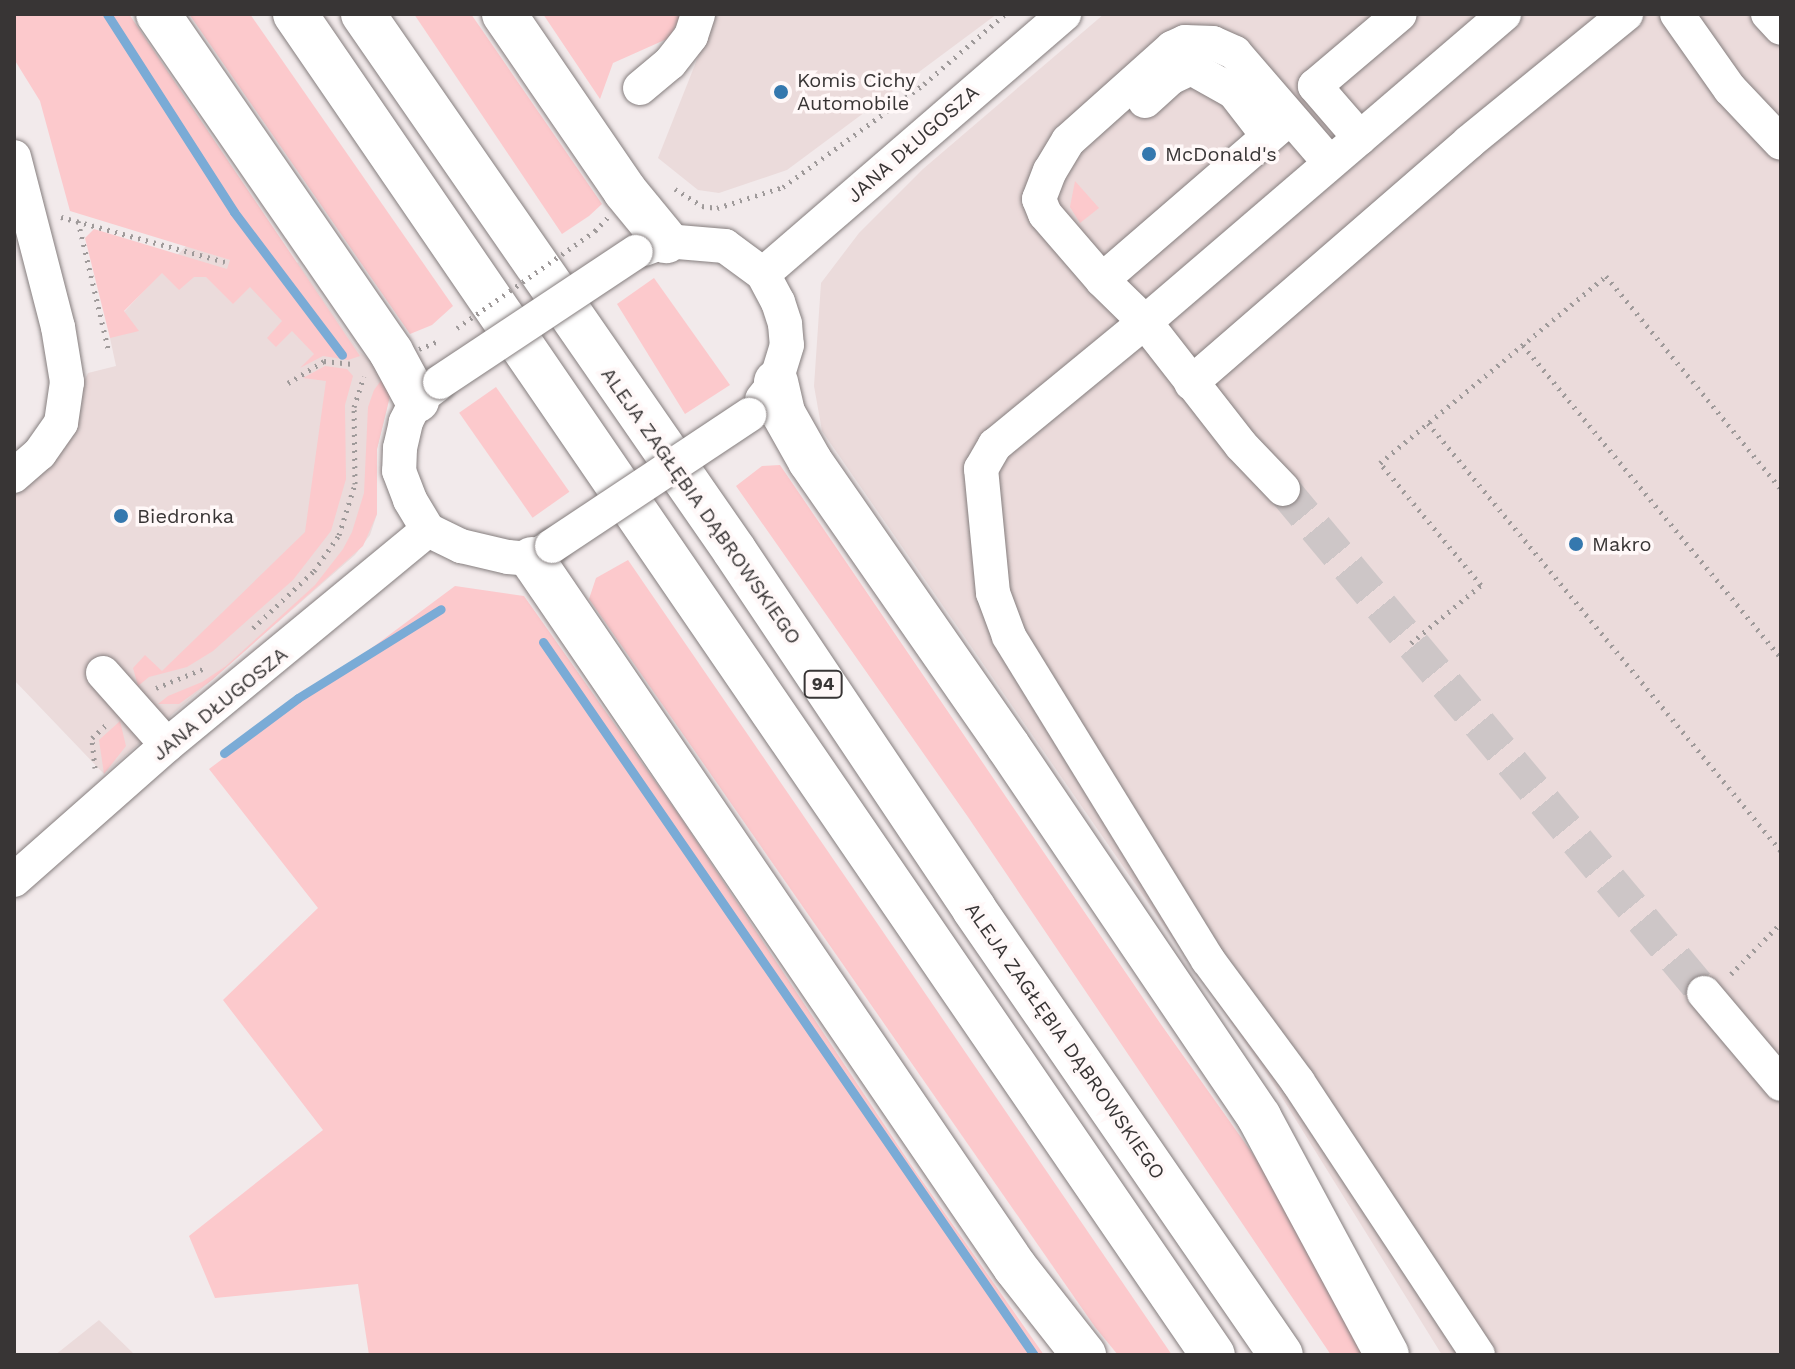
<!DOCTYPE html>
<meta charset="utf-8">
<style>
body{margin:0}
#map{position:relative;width:1795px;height:1369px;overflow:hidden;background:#f2eaeb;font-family:"Work Sans",sans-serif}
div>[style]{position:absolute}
.built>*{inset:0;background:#ebdbdb}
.green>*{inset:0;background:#fcc9cc;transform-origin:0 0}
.stream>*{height:9px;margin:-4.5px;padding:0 4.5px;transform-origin:4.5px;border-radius:4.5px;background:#7aabd6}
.minor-tunnel>*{height:34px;margin-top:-17px;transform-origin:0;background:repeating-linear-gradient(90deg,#cdc6c7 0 34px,transparent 0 51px)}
.path>*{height:5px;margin-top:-2.5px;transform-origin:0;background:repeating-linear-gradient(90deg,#9f9a9a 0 2px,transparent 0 8px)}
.roads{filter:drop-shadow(0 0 2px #857e7e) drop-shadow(0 0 2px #857e7e)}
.minor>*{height:34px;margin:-17px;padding:0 17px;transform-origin:17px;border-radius:17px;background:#fff}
.major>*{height:44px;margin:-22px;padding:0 22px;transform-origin:22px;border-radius:22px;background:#fff}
.path-bridge>*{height:5px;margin-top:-2.5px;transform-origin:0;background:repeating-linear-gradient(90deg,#9f9a9a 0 2px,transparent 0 8px)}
.bridges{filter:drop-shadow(0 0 2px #857e7e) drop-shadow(0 0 2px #857e7e)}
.minor-bridge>*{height:34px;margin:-17px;padding:0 17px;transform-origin:17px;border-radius:17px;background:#fff}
.dots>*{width:22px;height:22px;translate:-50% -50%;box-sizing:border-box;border:4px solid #fff8f8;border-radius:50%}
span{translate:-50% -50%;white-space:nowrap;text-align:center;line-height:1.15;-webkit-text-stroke:7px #fff8f8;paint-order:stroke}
.shield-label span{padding:2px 6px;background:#fff8f8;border:2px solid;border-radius:6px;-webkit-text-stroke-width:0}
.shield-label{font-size:18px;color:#383535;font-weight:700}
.poi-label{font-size:20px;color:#383535}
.left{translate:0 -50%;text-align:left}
.street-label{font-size:20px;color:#383535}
.frame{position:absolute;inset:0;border:16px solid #383535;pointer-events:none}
</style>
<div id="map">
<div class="built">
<i style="clip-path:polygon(715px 14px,997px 14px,787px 170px,719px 193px,698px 190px,658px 158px)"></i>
<i style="clip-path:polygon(1104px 14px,1781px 14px,1781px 1355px,1442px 1355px,1273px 1083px,822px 431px,814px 386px,821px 283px,859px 233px,923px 169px)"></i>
<i style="clip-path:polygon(186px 246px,282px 276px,298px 262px,358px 350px,385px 375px,390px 396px,377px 449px,377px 514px,370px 535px,355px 555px,104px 774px,14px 680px,14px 496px,60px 452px,75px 428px,82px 403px,83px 383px,88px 373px,116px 366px,110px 338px,124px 312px)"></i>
<i style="clip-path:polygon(99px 1320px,135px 1355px,55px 1355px)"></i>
</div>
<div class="green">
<i style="clip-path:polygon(14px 14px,129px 14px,360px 356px,348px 360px,323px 356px,300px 368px,314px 354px,292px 331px,276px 347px,267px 338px,282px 321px,250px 287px,233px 304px,206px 277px,194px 277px,179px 290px,162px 273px,124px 311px,139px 331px,110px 338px,85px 238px,94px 229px,227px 269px,230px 260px,70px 211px,40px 101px,14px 59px)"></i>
<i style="clip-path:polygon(189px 14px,250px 14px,453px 306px,432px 325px,410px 334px)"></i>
<i style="clip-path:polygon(414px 14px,471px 14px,602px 204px,589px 216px,562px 234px)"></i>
<i style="clip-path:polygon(543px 14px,682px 14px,669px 38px,613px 63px,600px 99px)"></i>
<i style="clip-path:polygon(1075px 181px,1099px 208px,1080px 223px,1070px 207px)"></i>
<i style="clip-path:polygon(654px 278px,730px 385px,685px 414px,617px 304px)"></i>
<i style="clip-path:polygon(325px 366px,347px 369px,353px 376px,345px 405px,346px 479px,331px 531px,293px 580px,213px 651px,187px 667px,149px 677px,138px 686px,133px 668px,145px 655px,162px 671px,305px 532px,326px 381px,303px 378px)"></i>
<i style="clip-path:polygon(385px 375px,390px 396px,377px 449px,377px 514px,363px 546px,212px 680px,179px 704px,158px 704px,168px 696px,202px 682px,226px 666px,315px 585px,343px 549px,352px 532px,364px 493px,368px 407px,374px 390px)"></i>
<i style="left:496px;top:387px;width:128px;height:45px;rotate:55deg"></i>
<i style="clip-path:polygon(780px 465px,1160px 1023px,1289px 1205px,1368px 1355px,1331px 1355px,968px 817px,736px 486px,762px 466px)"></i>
<i style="clip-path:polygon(628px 560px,901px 958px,1172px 1355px,1118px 1355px,1095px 1327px,589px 599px,596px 578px)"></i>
<i style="clip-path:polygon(455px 586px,524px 596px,681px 818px,911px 1165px,1044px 1355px,369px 1355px,358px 1284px,215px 1298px,189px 1236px,323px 1130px,223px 1000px,318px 908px,209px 769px)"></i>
<i style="clip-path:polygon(120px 721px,126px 746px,104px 774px,99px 740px)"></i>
</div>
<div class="stream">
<i style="left:107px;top:14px;width:235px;rotate:57.3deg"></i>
<i style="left:234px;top:212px;width:179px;rotate:52.9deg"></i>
<i style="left:543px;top:642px;width:866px;rotate:55.45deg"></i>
<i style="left:224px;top:753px;width:92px;rotate:-36.6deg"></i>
<i style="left:298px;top:698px;width:168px;rotate:-31.9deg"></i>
</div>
<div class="minor-tunnel">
<i style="left:1283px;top:489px;width:657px;rotate:50.13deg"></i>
</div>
<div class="path">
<i style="left:675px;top:189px;width:32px;rotate:32deg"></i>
<i style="left:702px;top:206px;width:15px;rotate:8deg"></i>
<i style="left:717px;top:208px;width:69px;rotate:-17.7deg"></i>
<i style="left:783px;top:187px;width:175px;rotate:-36.1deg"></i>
<i style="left:924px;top:84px;width:107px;rotate:-40.8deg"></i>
<i style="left:61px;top:217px;width:170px;rotate:15.3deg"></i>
<i style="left:78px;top:221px;width:135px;rotate:76.7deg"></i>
<i style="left:1523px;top:345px;width:406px;rotate:50.5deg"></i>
<i style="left:288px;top:383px;width:42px;rotate:-31.4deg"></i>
<i style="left:324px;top:361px;width:29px;rotate:6deg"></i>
<i style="left:1428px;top:423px;width:555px;rotate:50.49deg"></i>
<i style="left:253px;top:628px;width:83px;rotate:-43.1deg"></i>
<i style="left:314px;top:571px;width:44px;rotate:-55.2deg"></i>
<i style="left:339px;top:535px;width:53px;rotate:-72.6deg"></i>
<i style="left:355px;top:484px;width:77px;rotate:-90.7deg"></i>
<i style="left:354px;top:407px;width:32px;rotate:-72deg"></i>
<i style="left:1411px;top:643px;width:91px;rotate:-39.6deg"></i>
<i style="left:1481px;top:585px;width:158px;rotate:-129.6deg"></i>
<i style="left:1380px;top:463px;width:293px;rotate:-39.6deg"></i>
<i style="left:1606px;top:276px;width:276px;rotate:50.6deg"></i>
<i style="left:156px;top:688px;width:53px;rotate:-22.2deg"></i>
<i style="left:95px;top:768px;width:30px;rotate:-96deg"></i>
<i style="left:92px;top:738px;width:21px;rotate:-43deg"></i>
<i style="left:1731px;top:974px;width:71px;rotate:-45.6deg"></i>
</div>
<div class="roads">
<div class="minor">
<i style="left:1677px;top:14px;width:92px;rotate:54.8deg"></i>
<i style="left:1730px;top:89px;width:74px;rotate:46.6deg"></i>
<i style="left:1768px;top:14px;width:19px;rotate:47deg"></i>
<i style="left:640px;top:88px;width:39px;rotate:-40deg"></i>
<i style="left:670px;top:63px;width:34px;rotate:-52deg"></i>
<i style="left:691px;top:36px;width:23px;rotate:-72deg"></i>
<i style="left:1145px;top:101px;width:36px;rotate:-42deg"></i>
<i style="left:1172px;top:77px;width:21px;rotate:-25deg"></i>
<i style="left:1191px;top:68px;width:49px;rotate:29.2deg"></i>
<i style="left:1234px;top:92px;width:56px;rotate:52.3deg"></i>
<i style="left:1360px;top:138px;width:69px;rotate:-130.9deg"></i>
<i style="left:1315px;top:86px;width:111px;rotate:-40.3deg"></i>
<i style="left:14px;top:157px;width:176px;rotate:75.5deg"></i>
<i style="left:58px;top:327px;width:56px;rotate:80.7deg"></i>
<i style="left:67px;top:382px;width:41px;rotate:98.3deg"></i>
<i style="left:61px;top:423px;width:37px;rotate:125deg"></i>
<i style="left:40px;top:453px;width:35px;rotate:139deg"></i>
<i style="left:644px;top:249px;width:23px;rotate:-20deg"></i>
<i style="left:666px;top:241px;width:59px;rotate:4.8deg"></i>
<i style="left:725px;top:246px;width:47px;rotate:36.4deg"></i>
<i style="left:763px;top:274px;width:32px;rotate:62deg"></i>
<i style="left:778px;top:302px;width:23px;rotate:72deg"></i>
<i style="left:785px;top:324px;width:21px;rotate:85deg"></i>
<i style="left:787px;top:345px;width:39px;rotate:107deg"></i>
<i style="left:776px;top:382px;width:22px;rotate:129deg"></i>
<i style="left:763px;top:274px;width:398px;rotate:-40.8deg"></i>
<i style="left:1102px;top:280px;width:242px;rotate:-40.8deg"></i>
<i style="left:1191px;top:383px;width:368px;rotate:-40.9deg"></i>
<i style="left:1469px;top:142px;width:203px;rotate:-39.2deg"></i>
<i style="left:437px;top:385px;width:25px;rotate:143deg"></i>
<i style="left:417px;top:400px;width:25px;rotate:117deg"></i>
<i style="left:406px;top:422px;width:27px;rotate:103deg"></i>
<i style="left:400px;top:448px;width:23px;rotate:92deg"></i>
<i style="left:399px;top:471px;width:31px;rotate:69deg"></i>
<i style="left:410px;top:500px;width:35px;rotate:59deg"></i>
<i style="left:428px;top:530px;width:37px;rotate:26deg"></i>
<i style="left:461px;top:546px;width:48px;rotate:13.2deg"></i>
<i style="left:508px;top:557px;width:24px;rotate:5deg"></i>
<i style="left:532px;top:559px;width:24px;rotate:-33deg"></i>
<i style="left:1283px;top:489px;width:61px;rotate:-133.7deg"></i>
<i style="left:1241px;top:445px;width:156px;rotate:-128deg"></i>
<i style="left:1145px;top:322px;width:60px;rotate:-135.7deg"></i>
<i style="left:1102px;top:280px;width:87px;rotate:-130.8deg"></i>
<i style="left:1045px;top:214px;width:16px;rotate:-112deg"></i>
<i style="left:1039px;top:199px;width:30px;rotate:-69deg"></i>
<i style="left:1050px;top:171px;width:35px;rotate:-59deg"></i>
<i style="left:1068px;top:141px;width:140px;rotate:-41.8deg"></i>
<i style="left:1172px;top:48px;width:14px;rotate:-25deg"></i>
<i style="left:1185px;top:42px;width:28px;rotate:2deg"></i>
<i style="left:1213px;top:43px;width:24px;rotate:24deg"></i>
<i style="left:1235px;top:53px;width:145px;rotate:49.2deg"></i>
<i style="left:103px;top:673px;width:96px;rotate:48.4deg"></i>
<i style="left:14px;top:880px;width:204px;rotate:-41.4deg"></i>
<i style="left:167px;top:745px;width:338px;rotate:-39.5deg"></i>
<i style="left:1704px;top:993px;width:119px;rotate:49.8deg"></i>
<i style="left:1478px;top:1355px;width:327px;rotate:-123.4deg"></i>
<i style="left:1298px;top:1082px;width:152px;rotate:-126.4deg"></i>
<i style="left:1208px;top:960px;width:380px;rotate:-121.6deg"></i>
<i style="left:1009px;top:636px;width:46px;rotate:-110.4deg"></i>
<i style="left:993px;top:593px;width:125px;rotate:-95.5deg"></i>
<i style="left:981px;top:469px;width:28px;rotate:-60deg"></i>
<i style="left:995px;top:445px;width:194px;rotate:-39.4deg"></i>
<i style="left:1145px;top:322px;width:473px;rotate:-40.6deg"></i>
</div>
<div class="major">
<i style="left:158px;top:14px;width:411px;rotate:55.4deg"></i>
<i style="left:391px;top:352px;width:55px;rotate:61.6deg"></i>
<i style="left:295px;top:14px;width:1625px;rotate:55.61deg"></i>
<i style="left:363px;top:14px;width:652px;rotate:55.31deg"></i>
<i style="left:734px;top:550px;width:432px;rotate:56.2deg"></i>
<i style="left:974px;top:909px;width:541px;rotate:55.46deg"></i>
<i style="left:504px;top:14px;width:214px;rotate:55.6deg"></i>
<i style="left:625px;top:191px;width:65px;rotate:50.6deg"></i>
<i style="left:776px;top:382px;width:32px;rotate:77deg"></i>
<i style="left:783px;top:413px;width:55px;rotate:60.6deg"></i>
<i style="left:810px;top:461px;width:347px;rotate:55.2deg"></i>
<i style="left:1008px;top:746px;width:448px;rotate:55.9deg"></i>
<i style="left:1259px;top:1117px;width:270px;rotate:61.7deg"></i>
<i style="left:532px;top:559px;width:857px;rotate:55.7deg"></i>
<i style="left:1015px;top:1267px;width:112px;rotate:51.9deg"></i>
</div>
</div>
<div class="path-bridge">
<i style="left:457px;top:328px;width:169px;rotate:-35.1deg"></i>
<i style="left:595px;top:231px;width:22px;rotate:-47deg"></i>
<i style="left:419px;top:349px;width:22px;rotate:-22deg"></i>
</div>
<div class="bridges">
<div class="minor-bridge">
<i style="left:440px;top:382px;width:235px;rotate:-33.6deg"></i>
<i style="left:552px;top:546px;width:237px;rotate:-33.6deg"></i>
</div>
</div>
<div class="dots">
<i style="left:781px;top:92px;background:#3578ae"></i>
<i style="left:1149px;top:154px;background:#3578ae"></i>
<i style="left:121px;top:516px;background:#3578ae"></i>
<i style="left:1576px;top:544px;background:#3578ae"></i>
</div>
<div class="shield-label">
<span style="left:823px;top:684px">94</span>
</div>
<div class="poi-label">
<span class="left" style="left:797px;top:92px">Komis Cichy<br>Automobile</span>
<span class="left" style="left:1165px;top:154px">McDonald's</span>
<span class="left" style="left:137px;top:516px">Biedronka</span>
<span class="left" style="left:1592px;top:544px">Makro</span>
</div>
<div class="street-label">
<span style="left:913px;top:144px;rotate:-41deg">JANA DŁUGOSZA</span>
<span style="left:701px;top:506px;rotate:55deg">ALEJA ZAGŁĘBIA DĄBROWSKIEGO</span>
<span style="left:220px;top:704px;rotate:-39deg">JANA DŁUGOSZA</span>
<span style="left:1065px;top:1041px;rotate:55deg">ALEJA ZAGŁĘBIA DĄBROWSKIEGO</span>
</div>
<div class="frame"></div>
</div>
